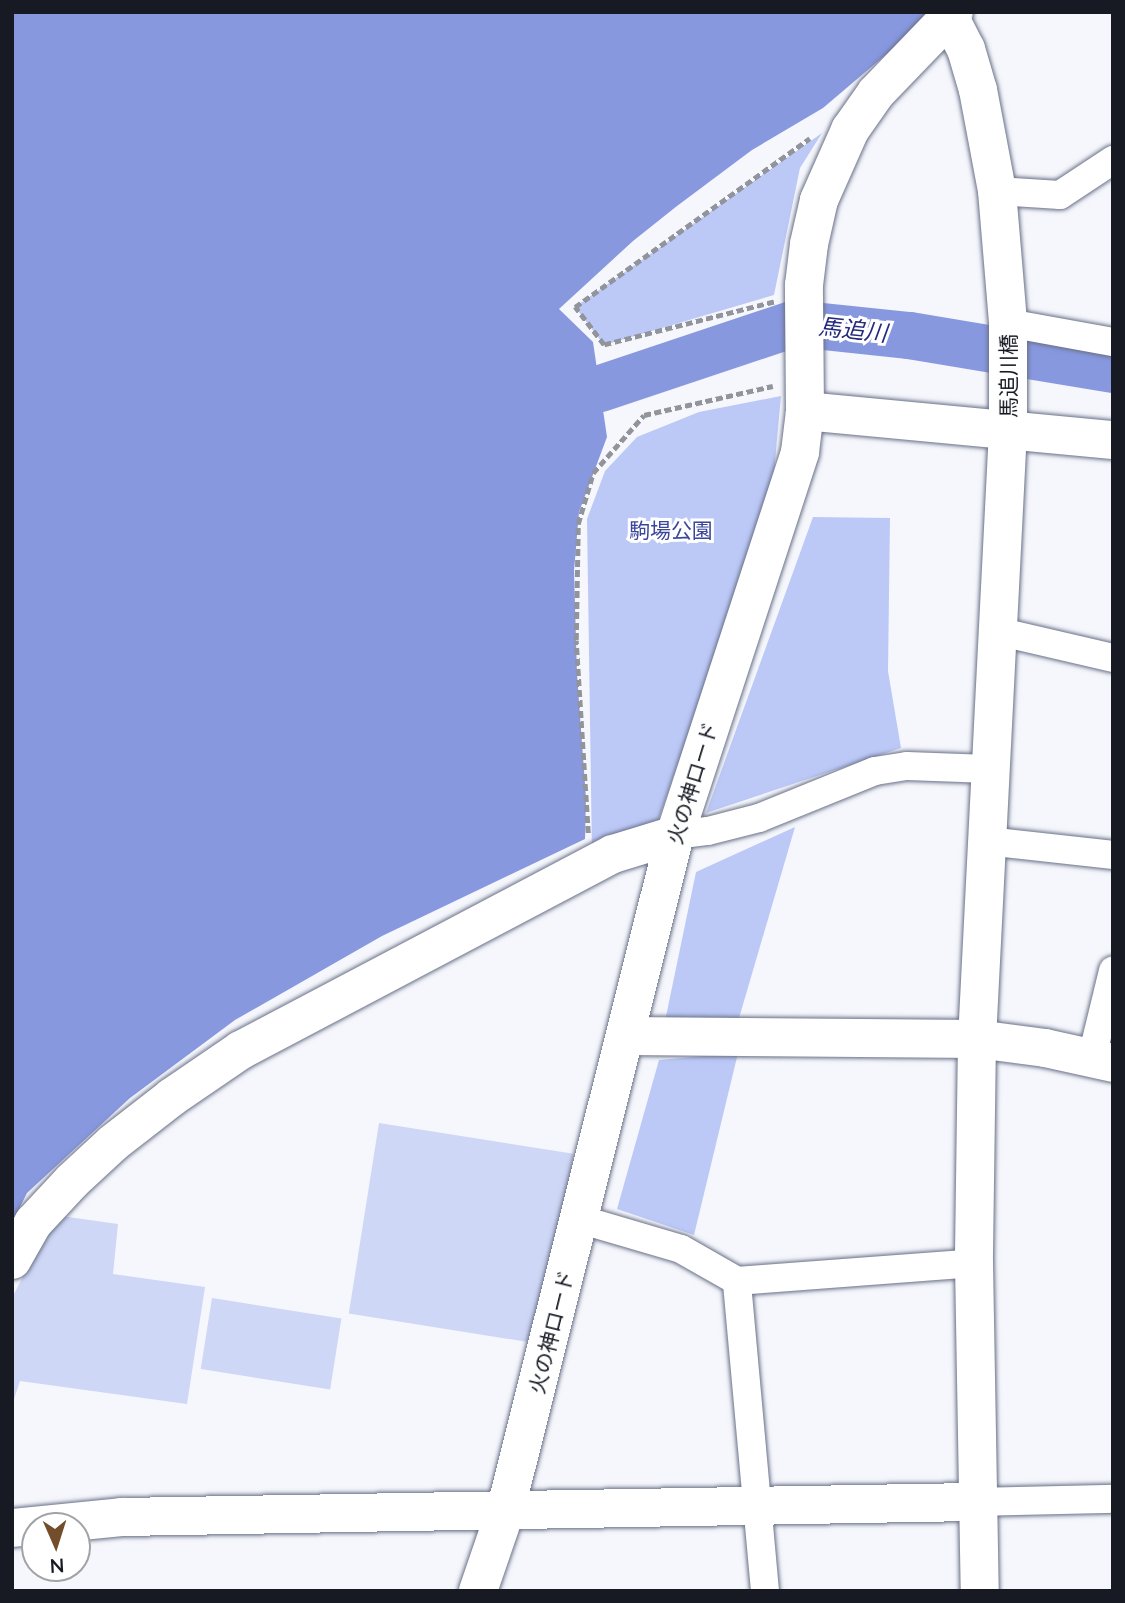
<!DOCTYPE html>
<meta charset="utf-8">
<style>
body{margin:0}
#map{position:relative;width:1125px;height:1603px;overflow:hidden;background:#f5f7fc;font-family:Lato,"Noto Sans JP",sans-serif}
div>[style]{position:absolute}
.green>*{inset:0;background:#bcc9f7}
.water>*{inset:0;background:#8898df}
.river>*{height:47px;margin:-23.5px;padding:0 23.5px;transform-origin:23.5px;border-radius:23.5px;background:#8898df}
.building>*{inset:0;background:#ced7f5;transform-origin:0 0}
.path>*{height:4.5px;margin-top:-2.25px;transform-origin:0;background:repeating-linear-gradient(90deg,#91949a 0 7px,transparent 0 10.5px)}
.roads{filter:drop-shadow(0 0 2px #697088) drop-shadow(0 0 2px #697088)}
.street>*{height:28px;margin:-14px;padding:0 14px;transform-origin:14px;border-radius:14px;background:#fff}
.secondary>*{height:38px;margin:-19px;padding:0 19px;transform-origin:19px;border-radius:19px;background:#fff}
span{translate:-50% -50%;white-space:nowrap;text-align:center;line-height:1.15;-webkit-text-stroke:6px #fff;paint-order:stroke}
.street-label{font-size:21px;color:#171a23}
.park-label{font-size:21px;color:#3a469a}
.water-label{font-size:23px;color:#252b7d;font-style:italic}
.frame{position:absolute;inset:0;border:14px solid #171a23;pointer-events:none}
.north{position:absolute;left:21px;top:1512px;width:70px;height:70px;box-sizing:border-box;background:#fff;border:2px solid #a2a3a7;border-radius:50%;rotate:177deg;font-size:19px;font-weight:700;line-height:28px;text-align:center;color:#171a23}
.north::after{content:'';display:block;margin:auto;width:24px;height:32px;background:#744e2a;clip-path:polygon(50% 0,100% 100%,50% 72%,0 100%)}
</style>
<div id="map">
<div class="green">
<i style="clip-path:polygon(822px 133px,800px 168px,774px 295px,604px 345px,575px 307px)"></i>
<i style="clip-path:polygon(781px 396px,772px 494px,658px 821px,592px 855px,587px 519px,605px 471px,637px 437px,699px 412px)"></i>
<i style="clip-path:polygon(813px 517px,890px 518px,888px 671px,901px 748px,706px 813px)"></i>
<i style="clip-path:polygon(795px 827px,737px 1025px,664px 1026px,696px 872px)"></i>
<i style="clip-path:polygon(738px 1053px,694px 1235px,617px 1209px,659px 1060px)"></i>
</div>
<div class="water">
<i style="clip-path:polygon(12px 12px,936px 12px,823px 108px,752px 150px,677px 206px,633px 241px,559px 309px,593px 342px,607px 437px,579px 512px,574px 571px,577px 674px,586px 798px,585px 839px,382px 936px,235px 1020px,130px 1098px,27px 1193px,12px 1223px)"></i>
</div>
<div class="river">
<i style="left:600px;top:388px;width:205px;rotate:-18.5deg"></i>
<i style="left:794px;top:323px;width:116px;rotate:6deg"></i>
<i style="left:909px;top:335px;width:207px;rotate:9.5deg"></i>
</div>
<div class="building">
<i style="left:379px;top:1123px;width:197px;height:193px;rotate:9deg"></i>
<i style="clip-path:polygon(54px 1215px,118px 1224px,113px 1274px,205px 1287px,187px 1404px,20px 1381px,12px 1405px,12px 1298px)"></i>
<i style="left:212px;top:1298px;width:131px;height:72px;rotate:9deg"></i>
</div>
<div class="path">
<i style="left:774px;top:302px;width:175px;rotate:165.8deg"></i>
<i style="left:604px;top:345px;width:48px;rotate:-127.3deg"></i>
<i style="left:575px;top:307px;width:289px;rotate:-35.7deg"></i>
<i style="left:588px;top:833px;width:193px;rotate:-93.6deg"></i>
<i style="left:576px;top:640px;width:116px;rotate:-89deg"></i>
<i style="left:578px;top:524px;width:53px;rotate:-73.6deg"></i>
<i style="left:593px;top:473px;width:77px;rotate:-48.7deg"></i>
<i style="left:644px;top:415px;width:132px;rotate:-12.7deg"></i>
</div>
<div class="roads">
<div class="street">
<i style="left:997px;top:191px;width:63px;rotate:3.6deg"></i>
<i style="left:1060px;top:195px;width:64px;rotate:-33.4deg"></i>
<i style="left:1008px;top:323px;width:107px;rotate:10.3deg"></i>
<i style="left:997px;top:631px;width:119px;rotate:13.1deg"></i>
<i style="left:675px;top:835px;width:33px;rotate:-7deg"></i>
<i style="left:708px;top:831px;width:53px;rotate:-14.3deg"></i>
<i style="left:759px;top:818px;width:125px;rotate:-22.1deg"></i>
<i style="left:875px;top:771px;width:32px;rotate:-9deg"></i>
<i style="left:907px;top:766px;width:82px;rotate:2.1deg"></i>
<i style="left:987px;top:841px;width:127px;rotate:6.3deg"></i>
<i style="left:1092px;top:1057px;width:89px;rotate:-76.3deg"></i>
<i style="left:579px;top:1219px;width:106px;rotate:16.4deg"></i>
<i style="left:681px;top:1249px;width:64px;rotate:29.7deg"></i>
<i style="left:976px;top:1502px;width:137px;rotate:-1.3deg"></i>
<i style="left:765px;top:1591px;width:311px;rotate:-95.2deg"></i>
<i style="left:737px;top:1281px;width:238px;rotate:-4.3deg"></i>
</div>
<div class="secondary">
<i style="left:950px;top:18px;width:35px;rotate:63deg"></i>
<i style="left:966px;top:49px;width:43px;rotate:73.7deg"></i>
<i style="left:978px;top:90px;width:103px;rotate:79.3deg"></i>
<i style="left:997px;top:191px;width:132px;rotate:85.2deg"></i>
<i style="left:1008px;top:323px;width:107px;rotate:90deg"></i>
<i style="left:1008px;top:430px;width:610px;rotate:92.91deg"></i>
<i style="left:977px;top:1039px;width:224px;rotate:90.8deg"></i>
<i style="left:974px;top:1263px;width:328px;rotate:89deg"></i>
<i style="left:805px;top:411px;width:309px;rotate:5.4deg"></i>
<i style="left:626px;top:1036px;width:351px;rotate:0.5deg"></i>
<i style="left:977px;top:1039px;width:69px;rotate:7.5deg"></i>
<i style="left:1045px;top:1048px;width:70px;rotate:12.4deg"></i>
<i style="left:12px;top:1260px;width:43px;rotate:-60.4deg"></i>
<i style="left:33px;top:1223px;width:57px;rotate:-47.1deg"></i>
<i style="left:72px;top:1181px;width:56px;rotate:-42.8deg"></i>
<i style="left:113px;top:1143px;width:75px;rotate:-37.9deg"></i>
<i style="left:172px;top:1097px;width:83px;rotate:-34.3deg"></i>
<i style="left:241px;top:1050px;width:420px;rotate:-27.8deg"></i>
<i style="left:613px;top:854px;width:65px;rotate:-17deg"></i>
<i style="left:12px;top:1528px;width:111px;rotate:-5.7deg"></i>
<i style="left:122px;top:1517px;width:854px;rotate:-1.01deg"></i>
<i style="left:478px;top:1591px;width:83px;rotate:-71.1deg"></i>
<i style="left:505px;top:1512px;width:698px;rotate:-75.9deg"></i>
<i style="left:675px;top:835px;width:403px;rotate:-71.9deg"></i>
<i style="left:800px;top:452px;width:41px;rotate:-83deg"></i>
<i style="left:805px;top:411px;width:126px;rotate:-90.5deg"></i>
<i style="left:804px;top:285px;width:41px;rotate:-83deg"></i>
<i style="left:809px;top:244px;width:45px;rotate:-77.2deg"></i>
<i style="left:819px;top:200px;width:77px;rotate:-66.1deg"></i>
<i style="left:850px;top:130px;width:45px;rotate:-54.9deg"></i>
<i style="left:876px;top:93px;width:112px;rotate:-46.1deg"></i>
</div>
</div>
<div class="street-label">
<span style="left:1008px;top:376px;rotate:-90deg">馬追川橋</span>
<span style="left:692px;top:783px;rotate:-73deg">火の神ロード</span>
<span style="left:551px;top:1332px;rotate:-76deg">火の神ロード</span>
</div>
<div class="park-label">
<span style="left:671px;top:530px">駒場公園</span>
</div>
<div class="water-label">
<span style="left:853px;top:329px;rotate:6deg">馬追川</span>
</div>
<div class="frame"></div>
<div class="north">N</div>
</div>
